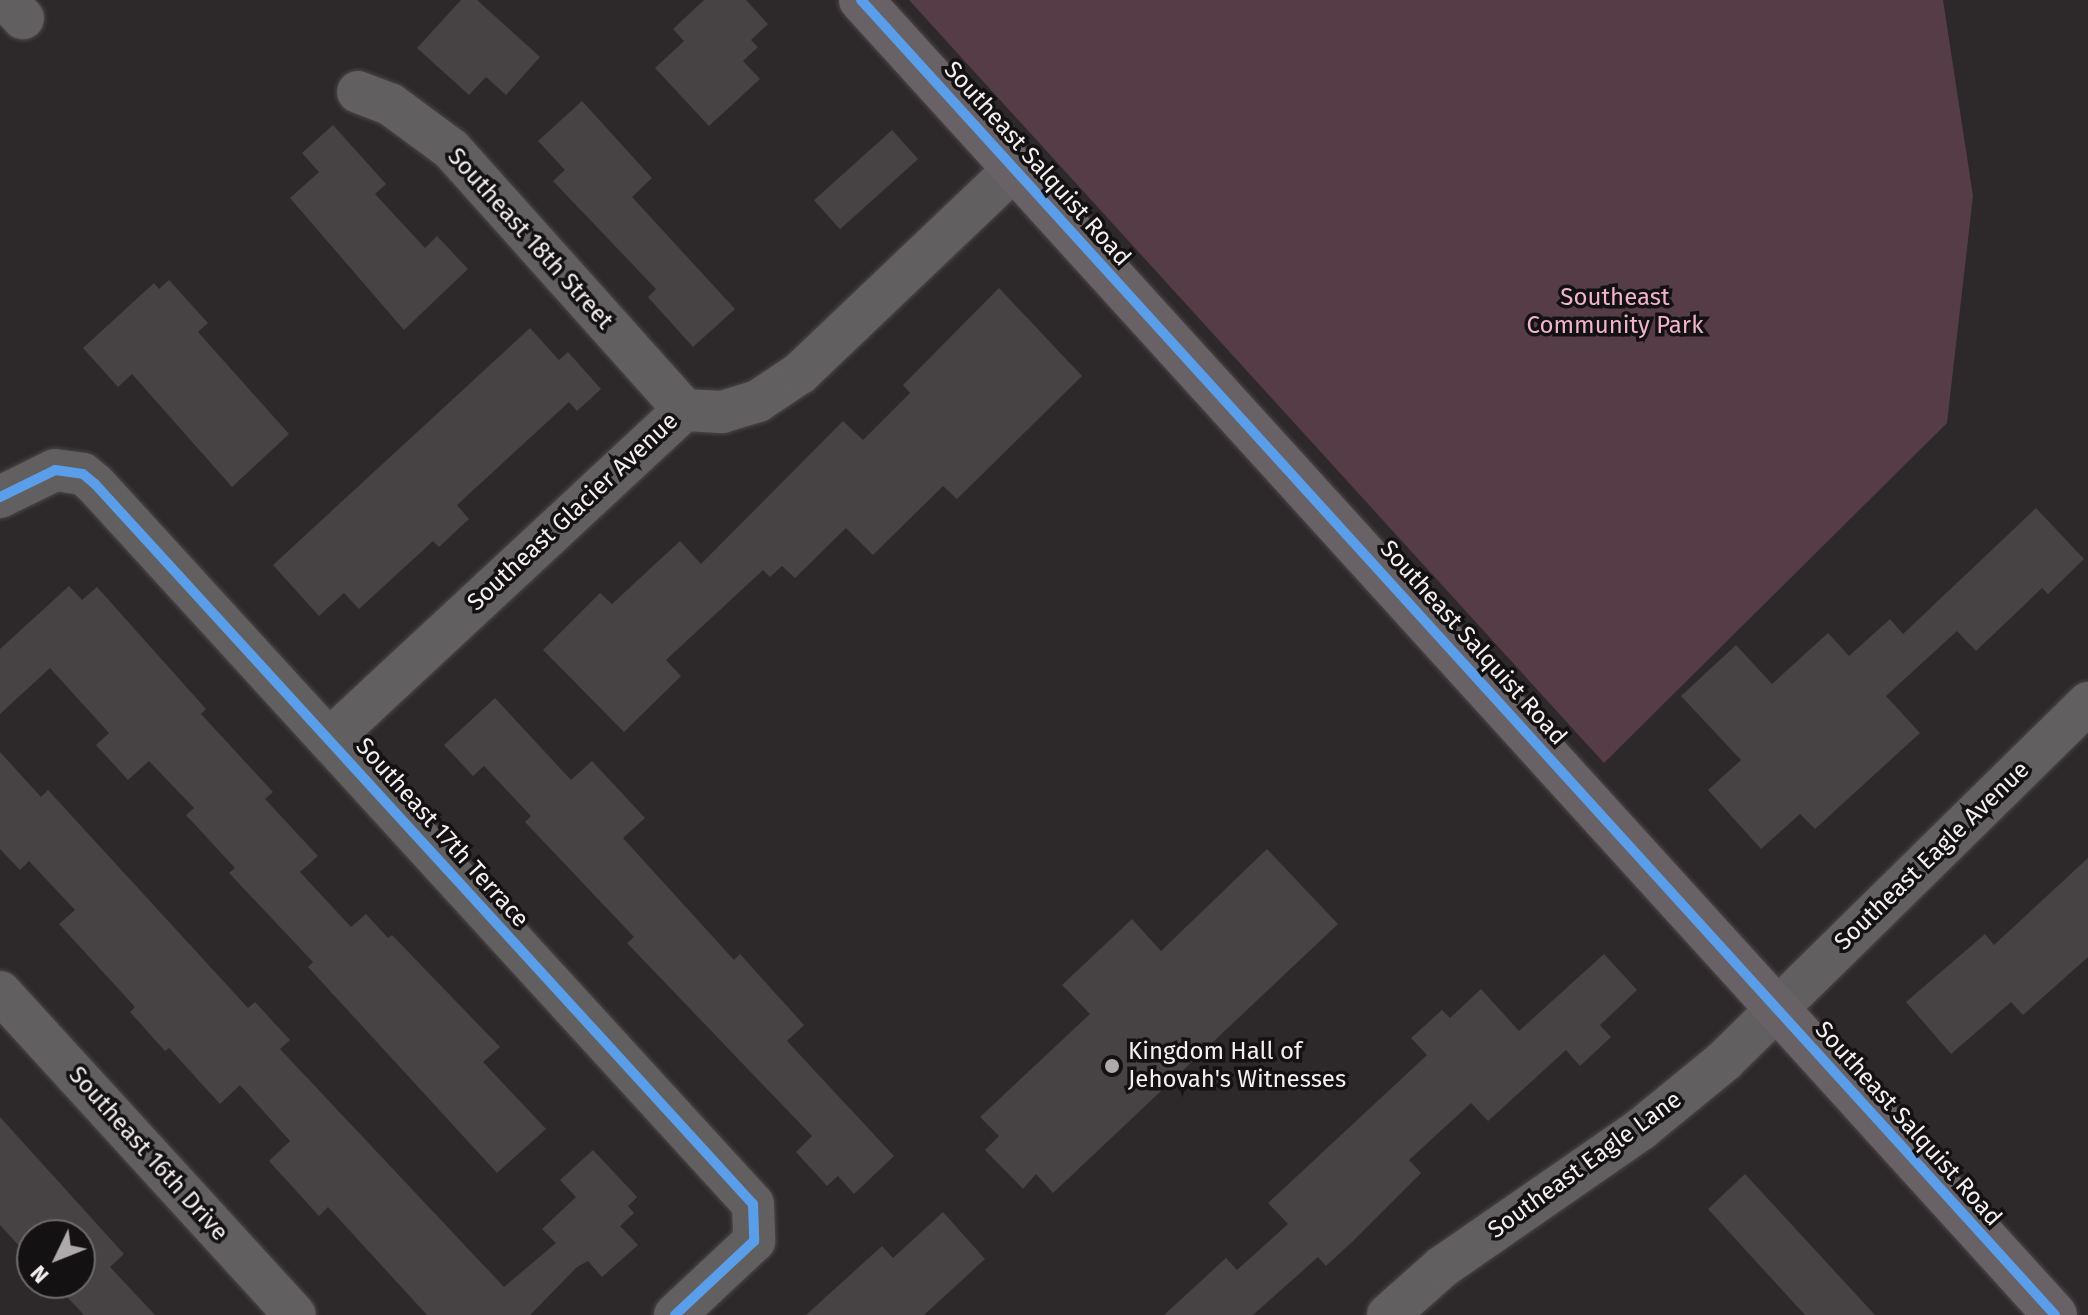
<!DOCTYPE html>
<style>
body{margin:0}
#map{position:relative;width:2088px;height:1315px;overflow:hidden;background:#2d282a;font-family:"Fira Sans",sans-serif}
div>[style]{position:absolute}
.green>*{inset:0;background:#553c46}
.building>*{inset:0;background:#474345;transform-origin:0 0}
.roads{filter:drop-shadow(0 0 2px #4a4647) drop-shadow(0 0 2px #4a4647)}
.street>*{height:42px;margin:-21px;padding:0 21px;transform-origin:21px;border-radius:21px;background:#625f60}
.secondary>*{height:44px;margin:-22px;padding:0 22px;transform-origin:22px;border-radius:22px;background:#686165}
.cycleway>*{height:10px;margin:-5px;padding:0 5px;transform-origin:5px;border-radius:5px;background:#5a9eea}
.dots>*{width:22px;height:22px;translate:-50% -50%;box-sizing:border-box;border:4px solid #141112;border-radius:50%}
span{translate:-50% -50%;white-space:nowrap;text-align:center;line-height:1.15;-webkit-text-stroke:7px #141112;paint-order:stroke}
.street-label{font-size:24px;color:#f4eff1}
.park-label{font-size:24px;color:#f0b4cc}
.poi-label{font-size:24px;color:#f4eff1}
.left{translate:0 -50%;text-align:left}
.north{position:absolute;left:16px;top:1219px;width:80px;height:80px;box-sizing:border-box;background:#141112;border:2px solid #6e6a6b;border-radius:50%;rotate:227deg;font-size:22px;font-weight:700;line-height:32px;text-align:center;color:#f4eff1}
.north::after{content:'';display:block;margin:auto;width:28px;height:36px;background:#aea9ab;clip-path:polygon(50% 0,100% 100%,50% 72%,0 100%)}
</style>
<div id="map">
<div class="green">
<i style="clip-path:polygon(909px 0,1943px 0,1973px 196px,1947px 423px,1604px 763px)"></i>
</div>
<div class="building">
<i style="clip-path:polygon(461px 0,477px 0,540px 57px,506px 95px,486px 77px,469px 95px,417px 48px)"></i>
<i style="clip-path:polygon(704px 0,746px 0,768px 24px,751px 40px,758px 47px,743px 61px,760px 79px,709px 126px,655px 68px,684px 41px,673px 29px)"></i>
<i style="clip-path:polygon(582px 101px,652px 178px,632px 197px,735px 309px,693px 347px,648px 297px,656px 289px,553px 181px,565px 170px,538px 141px)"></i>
<i style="clip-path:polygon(333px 125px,386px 184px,375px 194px,425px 248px,437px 236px,468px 269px,404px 330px,290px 198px,319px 172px,302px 153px)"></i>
<i style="left:892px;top:130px;width:39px;height:105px;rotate:48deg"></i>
<i style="clip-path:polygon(169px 280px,208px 323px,198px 332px,289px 434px,232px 487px,132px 374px,118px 387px,83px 348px,154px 283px,159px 289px)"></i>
<i style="clip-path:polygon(999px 288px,1082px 376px,957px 499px,943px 486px,873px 555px,846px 528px,795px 578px,782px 566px,770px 577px,763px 570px,666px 660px,681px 676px,624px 732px,543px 650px,600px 593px,612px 604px,680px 541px,701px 564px,843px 421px,863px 440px,910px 393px,903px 385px)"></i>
<i style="clip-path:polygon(530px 328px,559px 360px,568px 352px,601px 389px,577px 411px,569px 402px,457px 505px,469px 519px,439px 547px,433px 541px,359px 609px,344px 593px,319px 616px,273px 565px)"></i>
<i style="clip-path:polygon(2036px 508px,2084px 559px,2048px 594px,2042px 588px,1976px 651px,1957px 631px,1886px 696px,1920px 733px,1815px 829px,1800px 814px,1761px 849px,1708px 790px,1741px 760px,1681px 696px,1736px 645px,1772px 684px,1828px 633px,1849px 656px,1890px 619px,1903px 634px)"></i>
<i style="clip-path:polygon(69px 586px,82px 600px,97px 587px,206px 709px,201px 714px,273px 792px,265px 799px,318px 856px,300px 872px,351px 927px,366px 914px,388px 938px,392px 935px,500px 1047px,483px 1062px,546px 1129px,497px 1173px,308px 967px,313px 962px,229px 873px,235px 868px,186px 815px,194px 808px,149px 761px,128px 780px,96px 745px,109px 733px,50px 668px,0 714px,0 649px)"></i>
<i style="clip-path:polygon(495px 698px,571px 780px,592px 761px,645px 818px,623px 838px,734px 960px,740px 954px,804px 1025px,787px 1041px,894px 1156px,854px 1194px,838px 1176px,827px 1186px,796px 1152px,812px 1136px,627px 943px,634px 937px,525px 822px,531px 816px,484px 766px,473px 776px,444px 745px)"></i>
<i style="clip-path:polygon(0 752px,41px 797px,48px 790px,248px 1008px,255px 1002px,290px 1040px,280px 1049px,504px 1287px,556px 1243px,542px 1229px,576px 1197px,560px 1180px,593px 1150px,637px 1197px,628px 1206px,634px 1213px,620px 1226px,638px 1245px,602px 1277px,588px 1261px,577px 1267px,530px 1315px,427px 1315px,328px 1207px,319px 1216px,269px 1161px,290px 1141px,240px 1085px,220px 1104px,169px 1048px,165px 1051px,130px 1012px,135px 1007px,59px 924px,75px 910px,29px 861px,20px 870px,0 849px)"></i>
<i style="clip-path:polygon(1267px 849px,1338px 924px,1053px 1193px,1036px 1174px,1023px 1189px,985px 1150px,999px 1136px,980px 1117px,1090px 1014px,1062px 985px,1132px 919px,1161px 951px)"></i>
<i style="clip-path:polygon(2088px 858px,2088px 957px,2023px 1015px,2011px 1002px,1951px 1054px,1906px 1002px,1985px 934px,1994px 945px)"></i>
<i style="clip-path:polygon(1604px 954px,1637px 990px,1600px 1025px,1611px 1037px,1580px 1066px,1566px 1050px,1488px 1121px,1471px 1103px,1409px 1160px,1421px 1173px,1353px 1241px,1326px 1266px,1318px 1257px,1253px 1315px,1164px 1315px,1226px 1258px,1237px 1270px,1288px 1224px,1268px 1203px,1427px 1055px,1411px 1038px,1442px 1010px,1450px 1018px,1481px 989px,1519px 1031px)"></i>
<i style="clip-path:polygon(0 1117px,124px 1254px,110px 1267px,155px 1315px,84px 1315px,54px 1283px,80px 1283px,80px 1235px,32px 1235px,32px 1260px,0 1225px)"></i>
<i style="clip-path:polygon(1745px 1174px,1875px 1315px,1805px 1315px,1708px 1209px)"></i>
<i style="clip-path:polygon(943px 1212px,985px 1259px,924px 1315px,806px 1315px,882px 1246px,893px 1258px)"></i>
</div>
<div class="roads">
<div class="street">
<i style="left:6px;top:0;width:25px;rotate:47deg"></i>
<i style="left:358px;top:92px;width:34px;rotate:21deg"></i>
<i style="left:390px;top:104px;width:76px;rotate:36.4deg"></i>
<i style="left:451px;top:149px;width:350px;rotate:48.2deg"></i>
<i style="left:0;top:497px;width:61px;rotate:-26.1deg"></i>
<i style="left:55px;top:470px;width:28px;rotate:8deg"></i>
<i style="left:83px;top:474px;width:16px;rotate:40deg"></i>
<i style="left:95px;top:484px;width:975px;rotate:47.58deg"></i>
<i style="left:753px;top:1204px;width:37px;rotate:88deg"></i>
<i style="left:754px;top:1241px;width:108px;rotate:136.9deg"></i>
<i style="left:330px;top:739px;width:483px;rotate:-42.9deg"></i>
<i style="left:684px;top:410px;width:38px;rotate:3deg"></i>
<i style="left:722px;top:412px;width:38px;rotate:-17deg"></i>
<i style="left:758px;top:401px;width:50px;rotate:-33.7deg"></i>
<i style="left:800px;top:373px;width:296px;rotate:-43.6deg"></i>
<i style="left:0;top:992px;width:437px;rotate:47.6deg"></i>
<i style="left:1388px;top:1315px;width:72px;rotate:-41.6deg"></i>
<i style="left:1442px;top:1267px;width:242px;rotate:-34.7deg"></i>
<i style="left:1641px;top:1129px;width:107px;rotate:-39.3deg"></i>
<i style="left:1724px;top:1061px;width:511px;rotate:-44.52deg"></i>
</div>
<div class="secondary">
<i style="left:861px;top:0;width:1776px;rotate:47.76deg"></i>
</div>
</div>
<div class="cycleway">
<i style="left:861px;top:0;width:1776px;rotate:47.76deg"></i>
<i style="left:0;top:497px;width:61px;rotate:-26.1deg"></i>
<i style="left:55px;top:470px;width:28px;rotate:8deg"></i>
<i style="left:83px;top:474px;width:16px;rotate:40deg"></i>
<i style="left:95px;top:484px;width:975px;rotate:47.58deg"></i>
<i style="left:753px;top:1204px;width:37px;rotate:88deg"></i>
<i style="left:754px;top:1241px;width:108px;rotate:136.9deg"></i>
</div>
<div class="dots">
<i style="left:1112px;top:1066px;background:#aea9ab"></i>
</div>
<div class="street-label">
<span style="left:1037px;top:164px;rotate:48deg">Southeast Salquist Road</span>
<span style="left:530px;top:239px;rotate:48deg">Southeast 18th Street</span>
<span style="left:573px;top:512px;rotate:-43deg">Southeast Glacier Avenue</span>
<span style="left:1473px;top:643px;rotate:48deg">Southeast Salquist Road</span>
<span style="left:442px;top:833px;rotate:48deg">Southeast 17th Terrace</span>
<span style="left:1932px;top:856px;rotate:-44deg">Southeast Eagle Avenue</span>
<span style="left:1908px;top:1124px;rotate:48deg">Southeast Salquist Road</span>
<span style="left:148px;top:1154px;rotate:48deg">Southeast 16th Drive</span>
<span style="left:1585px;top:1165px;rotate:-36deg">Southeast Eagle Lane</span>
</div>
<div class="park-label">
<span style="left:1615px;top:312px">Southeast<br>Community Park</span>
</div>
<div class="poi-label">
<span class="left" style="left:1128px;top:1066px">Kingdom Hall of<br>Jehovah's Witnesses</span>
</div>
<div class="north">N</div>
</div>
